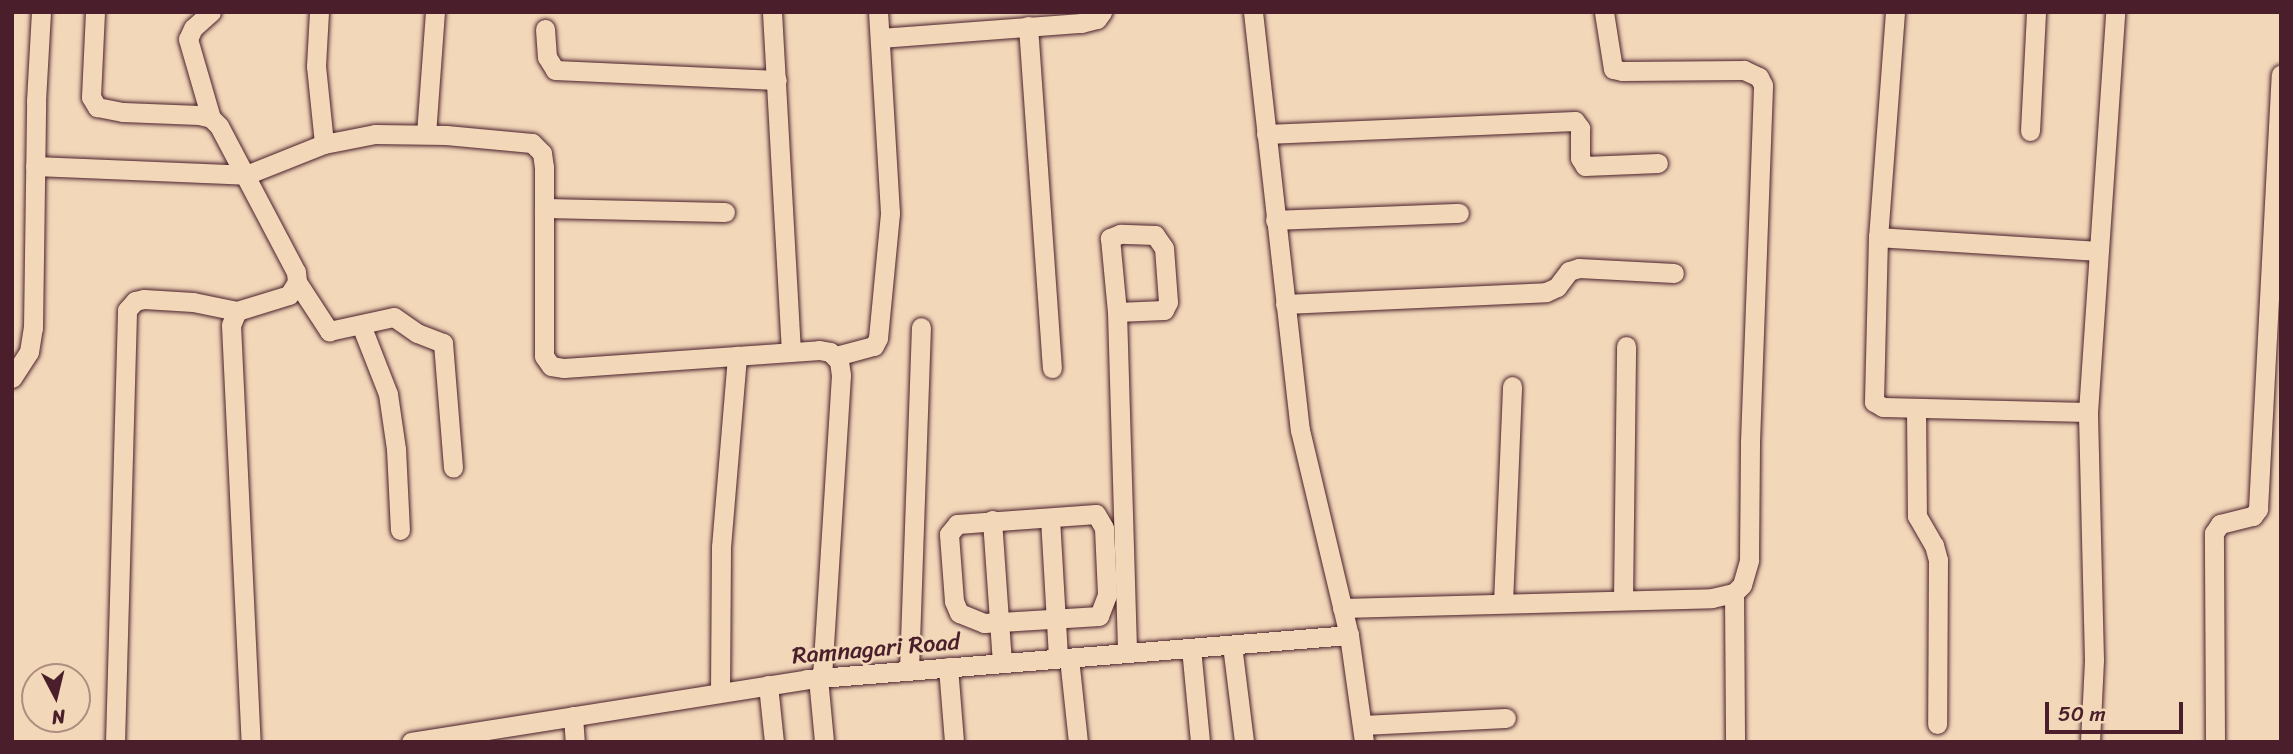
<!DOCTYPE html>
<style>
body{margin:0}
#map{position:relative;width:2293px;height:754px;overflow:hidden;background:#f2d7b9;font-family:Sriracha,sans-serif}
div>[style]{position:absolute}
.roads{filter:drop-shadow(0 0 2px #4a1f2b) drop-shadow(0 0 2px #4a1f2b)}
.minor>*{height:19px;margin:-9.5px;padding:0 9.5px;transform-origin:9.5px;border-radius:9.5px;background:#f2d7b9}
span{translate:-50% -50%;white-space:nowrap;text-align:center;line-height:1.15;-webkit-text-stroke:5px #f2d7b9;paint-order:stroke}
.street-label{font-size:24px;color:#4a1f2b}
.frame{position:absolute;inset:0;border:14px solid #4a1f2b;pointer-events:none}
.north{position:absolute;left:21px;top:663px;width:70px;height:70px;box-sizing:border-box;background:#f2d7b9;border:2px solid #af8d80;border-radius:50%;rotate:173deg;font-size:19px;font-weight:700;line-height:28px;text-align:center;color:#4a1f2b}
.north::after{content:'';display:block;margin:auto;width:24px;height:32px;background:#4a1f2b;clip-path:polygon(50% 0,100% 100%,50% 72%,0 100%)}
.scale{position:absolute;left:2045px;top:702px;width:138px;height:32px;box-sizing:border-box;border:4px solid #4a1f2b;border-top:0;padding-left:9px;font-size:21px;line-height:24px;white-space:nowrap;color:#4a1f2b;-webkit-text-stroke:5px #f2d7b9;paint-order:stroke}
</style>
<div id="map">
<div class="roads">
<div class="minor">
<i style="left:95px;top:12px;width:85px;rotate:92.7deg"></i>
<i style="left:91px;top:97px;width:12px;rotate:59deg"></i>
<i style="left:97px;top:107px;width:26px;rotate:11deg"></i>
<i style="left:123px;top:112px;width:76px;rotate:2.3deg"></i>
<i style="left:199px;top:115px;width:12px;rotate:14deg"></i>
<i style="left:211px;top:118px;width:11px;rotate:45deg"></i>
<i style="left:219px;top:126px;width:165px;rotate:62.2deg"></i>
<i style="left:296px;top:272px;width:10px;rotate:84deg"></i>
<i style="left:297px;top:282px;width:15px;rotate:122deg"></i>
<i style="left:289px;top:295px;width:54px;rotate:162.9deg"></i>
<i style="left:237px;top:311px;width:15px;rotate:113deg"></i>
<i style="left:231px;top:325px;width:417px;rotate:87.3deg"></i>
<i style="left:211px;top:12px;width:24px;rotate:138deg"></i>
<i style="left:193px;top:28px;width:12px;rotate:114deg"></i>
<i style="left:188px;top:39px;width:82px;rotate:73.8deg"></i>
<i style="left:319px;top:12px;width:54px;rotate:93.2deg"></i>
<i style="left:316px;top:66px;width:78px;rotate:84.1deg"></i>
<i style="left:772px;top:12px;width:340px;rotate:86.8deg"></i>
<i style="left:1253px;top:12px;width:421px;rotate:83.6deg"></i>
<i style="left:1300px;top:430px;width:211px;rotate:76.6deg"></i>
<i style="left:1349px;top:635px;width:108px;rotate:82deg"></i>
<i style="left:1895px;top:12px;width:226px;rotate:94.3deg"></i>
<i style="left:1878px;top:237px;width:165px;rotate:91.4deg"></i>
<i style="left:1874px;top:402px;width:10px;rotate:29deg"></i>
<i style="left:1883px;top:407px;width:205px;rotate:1.4deg"></i>
<i style="left:1028px;top:26px;width:343px;rotate:86deg"></i>
<i style="left:545px;top:29px;width:28px;rotate:86deg"></i>
<i style="left:547px;top:57px;width:15px;rotate:58deg"></i>
<i style="left:555px;top:70px;width:222px;rotate:2.6deg"></i>
<i style="left:880px;top:38px;width:202px;rotate:-4.3deg"></i>
<i style="left:1081px;top:23px;width:16px;rotate:-14deg"></i>
<i style="left:1097px;top:19px;width:9px;rotate:-54deg"></i>
<i style="left:2030px;top:131px;width:119px;rotate:-87.1deg"></i>
<i style="left:426px;top:134px;width:122px;rotate:-85.8deg"></i>
<i style="left:1266px;top:134px;width:309px;rotate:-2.4deg"></i>
<i style="left:1575px;top:121px;width:9px;rotate:54deg"></i>
<i style="left:1580px;top:128px;width:30px;rotate:90deg"></i>
<i style="left:1580px;top:158px;width:9px;rotate:58deg"></i>
<i style="left:1585px;top:166px;width:73px;rotate:-2.4deg"></i>
<i style="left:35px;top:166px;width:211px;rotate:2.4deg"></i>
<i style="left:246px;top:175px;width:84px;rotate:-21.7deg"></i>
<i style="left:324px;top:144px;width:52px;rotate:-11.1deg"></i>
<i style="left:375px;top:134px;width:71px;rotate:0.8deg"></i>
<i style="left:446px;top:135px;width:86px;rotate:5.3deg"></i>
<i style="left:532px;top:143px;width:14px;rotate:45deg"></i>
<i style="left:542px;top:153px;width:14px;rotate:82deg"></i>
<i style="left:544px;top:167px;width:189px;rotate:90deg"></i>
<i style="left:544px;top:356px;width:12px;rotate:55deg"></i>
<i style="left:551px;top:366px;width:13px;rotate:9deg"></i>
<i style="left:564px;top:368px;width:256px;rotate:-4deg"></i>
<i style="left:819px;top:350px;width:11px;rotate:10deg"></i>
<i style="left:830px;top:352px;width:13px;rotate:45deg"></i>
<i style="left:839px;top:361px;width:14px;rotate:82deg"></i>
<i style="left:841px;top:375px;width:303px;rotate:93.6deg"></i>
<i style="left:544px;top:208px;width:181px;rotate:1.3deg"></i>
<i style="left:1275px;top:220px;width:184px;rotate:-2.2deg"></i>
<i style="left:1878px;top:237px;width:220px;rotate:3.6deg"></i>
<i style="left:297px;top:282px;width:59px;rotate:56.9deg"></i>
<i style="left:329px;top:331px;width:66px;rotate:-12.2deg"></i>
<i style="left:394px;top:317px;width:28px;rotate:35deg"></i>
<i style="left:417px;top:333px;width:28px;rotate:21deg"></i>
<i style="left:443px;top:343px;width:125px;rotate:85.4deg"></i>
<i style="left:1285px;top:304px;width:261px;rotate:-2.6deg"></i>
<i style="left:1546px;top:292px;width:12px;rotate:-24deg"></i>
<i style="left:1557px;top:287px;width:20px;rotate:-53deg"></i>
<i style="left:1569px;top:271px;width:10px;rotate:-17deg"></i>
<i style="left:1579px;top:268px;width:95px;rotate:3deg"></i>
<i style="left:1117px;top:312px;width:47px;rotate:-2.4deg"></i>
<i style="left:1164px;top:310px;width:9px;rotate:-63deg"></i>
<i style="left:1168px;top:302px;width:54px;rotate:-94.2deg"></i>
<i style="left:1164px;top:248px;width:16px;rotate:-125deg"></i>
<i style="left:1155px;top:235px;width:35px;rotate:-178deg"></i>
<i style="left:1120px;top:234px;width:11px;rotate:158deg"></i>
<i style="left:1110px;top:238px;width:74px;rotate:84.6deg"></i>
<i style="left:1117px;top:312px;width:341px;rotate:88.3deg"></i>
<i style="left:361px;top:325px;width:74px;rotate:68.6deg"></i>
<i style="left:388px;top:394px;width:56px;rotate:81.7deg"></i>
<i style="left:396px;top:449px;width:81px;rotate:87.2deg"></i>
<i style="left:836px;top:356px;width:39px;rotate:-15deg"></i>
<i style="left:874px;top:346px;width:9px;rotate:-63deg"></i>
<i style="left:878px;top:338px;width:126px;rotate:-84.5deg"></i>
<i style="left:890px;top:213px;width:201px;rotate:-93.4deg"></i>
<i style="left:12px;top:378px;width:31px;rotate:-57deg"></i>
<i style="left:29px;top:352px;width:24px;rotate:-81deg"></i>
<i style="left:33px;top:328px;width:227px;rotate:-89.2deg"></i>
<i style="left:36px;top:101px;width:89px;rotate:-86.8deg"></i>
<i style="left:1916px;top:408px;width:108px;rotate:89.5deg"></i>
<i style="left:1917px;top:516px;width:34px;rotate:60deg"></i>
<i style="left:1934px;top:545px;width:16px;rotate:75deg"></i>
<i style="left:1938px;top:560px;width:164px;rotate:90.3deg"></i>
<i style="left:1096px;top:514px;width:16px;rotate:60deg"></i>
<i style="left:1104px;top:528px;width:67px;rotate:87.4deg"></i>
<i style="left:1107px;top:595px;width:22px;rotate:111deg"></i>
<i style="left:1099px;top:616px;width:115px;rotate:176.5deg"></i>
<i style="left:984px;top:623px;width:27px;rotate:-158deg"></i>
<i style="left:959px;top:613px;width:13px;rotate:-113deg"></i>
<i style="left:954px;top:601px;width:67px;rotate:-94.3deg"></i>
<i style="left:949px;top:534px;width:13px;rotate:-51deg"></i>
<i style="left:957px;top:524px;width:139px;rotate:-4.1deg"></i>
<i style="left:1050px;top:518px;width:140px;rotate:86.7deg"></i>
<i style="left:992px;top:520px;width:143px;rotate:86deg"></i>
<i style="left:1734px;top:593px;width:149px;rotate:89.6deg"></i>
<i style="left:1623px;top:600px;width:254px;rotate:-89.3deg"></i>
<i style="left:1503px;top:603px;width:217px;rotate:-87.6deg"></i>
<i style="left:1342px;top:608px;width:370px;rotate:-1.5deg"></i>
<i style="left:1712px;top:598px;width:23px;rotate:-13deg"></i>
<i style="left:1734px;top:593px;width:11px;rotate:-45deg"></i>
<i style="left:1742px;top:585px;width:26px;rotate:-74deg"></i>
<i style="left:1749px;top:560px;width:118px;rotate:-89.5deg"></i>
<i style="left:1750px;top:442px;width:357px;rotate:-87.9deg"></i>
<i style="left:1763px;top:85px;width:9px;rotate:-117deg"></i>
<i style="left:1759px;top:77px;width:17px;rotate:-155deg"></i>
<i style="left:1744px;top:70px;width:122px;rotate:179.5deg"></i>
<i style="left:1622px;top:71px;width:9px;rotate:-167deg"></i>
<i style="left:1613px;top:69px;width:58px;rotate:-99deg"></i>
<i style="left:1232px;top:645px;width:98px;rotate:82.9deg"></i>
<i style="left:1191px;top:648px;width:94px;rotate:84.5deg"></i>
<i style="left:1069px;top:658px;width:84px;rotate:83.9deg"></i>
<i style="left:948px;top:667px;width:75px;rotate:85.4deg"></i>
<i style="left:909px;top:670px;width:343px;rotate:-88deg"></i>
<i style="left:818px;top:678px;width:64px;rotate:84.6deg"></i>
<i style="left:768px;top:685px;width:57px;rotate:84deg"></i>
<i style="left:720px;top:692px;width:145px;rotate:-89.6deg"></i>
<i style="left:721px;top:547px;width:192px;rotate:-85.2deg"></i>
<i style="left:573px;top:716px;width:26px;rotate:86deg"></i>
<i style="left:1362px;top:725px;width:144px;rotate:-2.8deg"></i>
<i style="left:115px;top:742px;width:432px;rotate:-88.4deg"></i>
<i style="left:127px;top:310px;width:12px;rotate:-48deg"></i>
<i style="left:135px;top:301px;width:9px;rotate:-13deg"></i>
<i style="left:144px;top:299px;width:49px;rotate:3.5deg"></i>
<i style="left:193px;top:302px;width:45px;rotate:11.6deg"></i>
<i style="left:411px;top:742px;width:401px;rotate:-9deg"></i>
<i style="left:807px;top:679px;width:544px;rotate:-4.64deg"></i>
<i style="left:2090px;top:742px;width:82px;rotate:-87.2deg"></i>
<i style="left:2094px;top:660px;width:248px;rotate:-91.4deg"></i>
<i style="left:2088px;top:412px;width:401px;rotate:-86.1deg"></i>
<i style="left:2215px;top:742px;width:209px;rotate:-90.3deg"></i>
<i style="left:2214px;top:533px;width:11px;rotate:-56deg"></i>
<i style="left:2220px;top:524px;width:34px;rotate:-14deg"></i>
<i style="left:2253px;top:516px;width:9px;rotate:-54deg"></i>
<i style="left:2258px;top:509px;width:435px;rotate:-87deg"></i>
</div>
</div>
<div class="street-label">
<span style="left:876px;top:649px;rotate:-5deg">Ramnagari Road</span>
</div>
<div class="frame"></div>
<div class="north">N</div>
<div class="scale">50 m</div>
</div>
